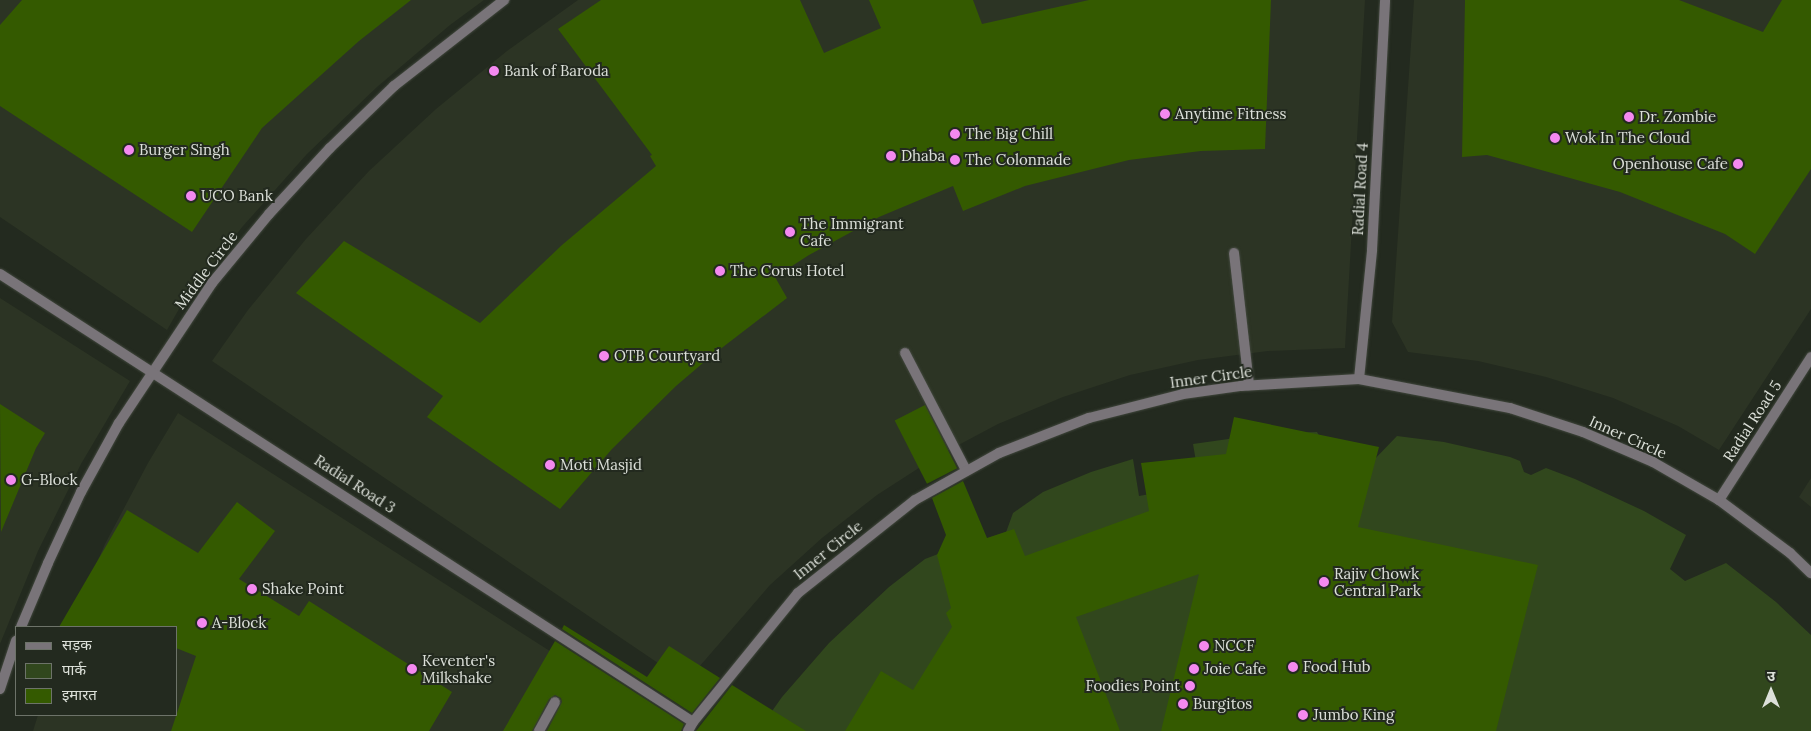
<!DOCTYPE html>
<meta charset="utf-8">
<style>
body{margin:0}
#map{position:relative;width:1811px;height:731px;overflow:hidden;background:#232a1f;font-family:Lora,"Noto Sans Devanagari",serif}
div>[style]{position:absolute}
.built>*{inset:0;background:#2c3424}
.green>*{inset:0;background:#31471d}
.building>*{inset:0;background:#345a00;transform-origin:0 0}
.roads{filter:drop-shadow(0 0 1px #41473d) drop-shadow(0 0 1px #41473d)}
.service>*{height:10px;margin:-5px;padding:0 5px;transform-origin:5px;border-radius:5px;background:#797479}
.minor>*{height:10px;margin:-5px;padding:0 5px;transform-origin:5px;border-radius:5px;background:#797479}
.tertiary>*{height:10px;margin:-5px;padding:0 5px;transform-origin:5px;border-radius:5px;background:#797479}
.dots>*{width:14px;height:14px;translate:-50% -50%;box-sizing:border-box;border:2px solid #232a1f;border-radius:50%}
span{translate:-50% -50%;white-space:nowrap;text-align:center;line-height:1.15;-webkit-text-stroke:4px #232a1f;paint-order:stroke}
.poi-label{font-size:15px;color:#dce0d9}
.left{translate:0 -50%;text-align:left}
.right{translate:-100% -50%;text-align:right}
.street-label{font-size:15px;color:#dce0d9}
.legend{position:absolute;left:15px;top:626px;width:162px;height:90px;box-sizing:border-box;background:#232a1f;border:1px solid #6d7369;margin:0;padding:6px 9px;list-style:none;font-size:15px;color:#dce0d9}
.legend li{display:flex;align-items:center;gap:10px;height:25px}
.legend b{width:25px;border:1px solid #6d7369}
.north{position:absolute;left:1746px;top:666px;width:50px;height:50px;-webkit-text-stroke:4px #232a1f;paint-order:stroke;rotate:0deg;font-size:14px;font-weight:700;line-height:20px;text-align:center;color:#dce0d9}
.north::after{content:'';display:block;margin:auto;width:18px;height:22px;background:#dce0d9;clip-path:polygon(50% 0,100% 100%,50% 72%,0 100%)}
</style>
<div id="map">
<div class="built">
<i style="clip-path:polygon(0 0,484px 0,450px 25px,377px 87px,307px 154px,243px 226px,183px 302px,167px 330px,0 217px)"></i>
<i style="clip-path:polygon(578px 0,1365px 0,1345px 348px,1268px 351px,1198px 360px,1130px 375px,1063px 397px,998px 424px,936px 457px,877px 495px,822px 538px,770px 585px,686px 682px,212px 361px,248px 310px,306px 239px,369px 171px,436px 109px,507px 51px)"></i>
<i style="clip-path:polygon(1414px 0,1811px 0,1811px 309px,1719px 450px,1678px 426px,1613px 398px,1546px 377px,1478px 361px,1408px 352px,1392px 322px)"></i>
<i style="clip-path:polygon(0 298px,130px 381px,81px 464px,38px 551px,0 644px)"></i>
<i style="clip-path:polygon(178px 413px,639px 708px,641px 731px,33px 731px,38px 715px,176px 715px,176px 627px,69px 627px,105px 544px,148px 463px)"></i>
<i style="clip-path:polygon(1811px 478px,1811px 507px,1799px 497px)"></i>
</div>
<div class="green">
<i style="clip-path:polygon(1317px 432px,1333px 459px,1369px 465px,1397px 436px,1444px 442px,1510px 457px,1520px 461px,1524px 472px,1531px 475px,1546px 468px,1575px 479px,1644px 511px,1686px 535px,1670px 569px,1685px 581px,1726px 563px,1776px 602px,1811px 635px,1811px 731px,758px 731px,782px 697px,829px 643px,889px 587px,925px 559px,946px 551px,1000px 549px,1013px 513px,1043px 492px,1091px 472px,1133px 459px,1139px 496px,1200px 485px,1193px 444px,1264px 434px)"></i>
</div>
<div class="building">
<i style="clip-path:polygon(22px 0,411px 0,359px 41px,262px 128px,192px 232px,0 106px,0 25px)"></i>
<i style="clip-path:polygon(601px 0,800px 0,824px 53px,881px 28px,869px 0,973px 0,982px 24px,1089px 0,1271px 0,1265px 149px,1201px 151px,1129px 160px,1025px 186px,963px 211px,953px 186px,879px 217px,809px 255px,775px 277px,787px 298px,710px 357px,676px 386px,612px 449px,560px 509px,427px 417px,443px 396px,296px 293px,344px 241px,480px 323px,562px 245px,656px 166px,650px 156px,652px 155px,558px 29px)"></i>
<i style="clip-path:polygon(1465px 0,1679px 0,1763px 32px,1782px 0,1811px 0,1811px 169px,1755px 254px,1725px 234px,1620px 192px,1487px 155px,1462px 157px)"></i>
<i style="clip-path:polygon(0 404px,45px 433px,36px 448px,1px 532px)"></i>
<i style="left:925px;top:405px;width:71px;height:34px;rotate:63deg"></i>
<i style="clip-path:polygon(1234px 417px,1379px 447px,1358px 527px,1538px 565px,1496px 731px,1161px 731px,1199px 574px,1076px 617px,1120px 731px,845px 731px,881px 671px,913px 690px,952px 627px,946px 613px,951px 608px,937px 555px,946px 535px,932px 498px,963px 481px,987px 538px,1014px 529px,1025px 556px,1149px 511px,1141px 463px,1226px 454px)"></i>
<i style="clip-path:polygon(237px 502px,275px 531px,239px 579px,299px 616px,309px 601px,452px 692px,429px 731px,171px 731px,196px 656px,176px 648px,176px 627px,59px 627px,127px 510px,198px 553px)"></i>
<i style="clip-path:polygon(564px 625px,647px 677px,669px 646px,720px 678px,692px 713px,562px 629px)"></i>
<i style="clip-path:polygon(555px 641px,684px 724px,681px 731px,547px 731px,562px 702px,561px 698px,555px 695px,549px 699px,532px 731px,503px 731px)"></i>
<i style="clip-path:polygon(732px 685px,806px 731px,696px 731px)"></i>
</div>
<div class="roads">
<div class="service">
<i style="left:1234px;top:253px;width:133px;rotate:83.5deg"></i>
<i style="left:905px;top:353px;width:132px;rotate:62.5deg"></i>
<i style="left:539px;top:731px;width:33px;rotate:-61deg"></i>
</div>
<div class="minor">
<i style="left:21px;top:627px;width:69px;rotate:-67.1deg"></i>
<i style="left:48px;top:563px;width:78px;rotate:-65.1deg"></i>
<i style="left:81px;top:492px;width:79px;rotate:-61.2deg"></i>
<i style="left:119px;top:423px;width:168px;rotate:-56.4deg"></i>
<i style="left:212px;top:283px;width:89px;rotate:-50.4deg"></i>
<i style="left:269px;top:214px;width:90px;rotate:-47.3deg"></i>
<i style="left:330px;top:148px;width:89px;rotate:-44.1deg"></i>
<i style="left:394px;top:86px;width:140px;rotate:-38deg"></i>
<i style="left:0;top:689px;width:51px;rotate:-71.6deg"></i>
</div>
<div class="tertiary">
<i style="left:0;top:274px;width:825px;rotate:32.88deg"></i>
<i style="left:1359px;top:379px;width:130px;rotate:-84.2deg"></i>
<i style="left:1372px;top:250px;width:250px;rotate:-87deg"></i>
<i style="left:1719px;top:500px;width:170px;rotate:-57.2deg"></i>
<i style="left:688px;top:731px;width:10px;rotate:-61deg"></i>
<i style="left:693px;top:722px;width:166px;rotate:-50.9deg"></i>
<i style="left:798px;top:593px;width:149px;rotate:-38.5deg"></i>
<i style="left:915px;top:500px;width:96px;rotate:-29.2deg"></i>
<i style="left:999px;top:453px;width:97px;rotate:-21.3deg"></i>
<i style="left:1089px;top:418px;width:97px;rotate:-14.3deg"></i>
<i style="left:1183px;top:394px;width:59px;rotate:-7.9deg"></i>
<i style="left:1241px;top:386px;width:118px;rotate:-3.4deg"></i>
<i style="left:1359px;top:379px;width:154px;rotate:10.9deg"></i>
<i style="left:1510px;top:408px;width:77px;rotate:18.2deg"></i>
<i style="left:1583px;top:432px;width:76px;rotate:23.2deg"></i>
<i style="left:1653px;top:462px;width:76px;rotate:29.9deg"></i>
<i style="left:1719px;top:500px;width:89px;rotate:36.7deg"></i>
<i style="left:1790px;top:553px;width:29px;rotate:44deg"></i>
</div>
</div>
<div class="dots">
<i style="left:494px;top:71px;background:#f489f0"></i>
<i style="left:1165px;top:114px;background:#f489f0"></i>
<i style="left:1629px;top:117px;background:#f489f0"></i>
<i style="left:955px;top:134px;background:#f489f0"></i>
<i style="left:1555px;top:138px;background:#f489f0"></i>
<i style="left:129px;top:150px;background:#f489f0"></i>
<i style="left:891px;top:156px;background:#f489f0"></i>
<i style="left:955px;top:160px;background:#f489f0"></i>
<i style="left:1738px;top:164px;background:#f489f0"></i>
<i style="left:191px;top:196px;background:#f489f0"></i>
<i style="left:790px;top:232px;background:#f489f0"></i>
<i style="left:720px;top:271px;background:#f489f0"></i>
<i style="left:604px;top:356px;background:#f489f0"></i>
<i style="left:550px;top:465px;background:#f489f0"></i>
<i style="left:11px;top:480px;background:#f489f0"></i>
<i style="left:1324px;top:582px;background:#f489f0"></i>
<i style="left:252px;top:589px;background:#f489f0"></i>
<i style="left:202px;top:623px;background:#f489f0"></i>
<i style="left:1204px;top:646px;background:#f489f0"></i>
<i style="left:1293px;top:667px;background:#f489f0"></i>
<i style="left:412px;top:669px;background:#f489f0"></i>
<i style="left:1194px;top:669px;background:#f489f0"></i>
<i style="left:1190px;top:686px;background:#f489f0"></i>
<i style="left:1183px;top:704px;background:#f489f0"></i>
<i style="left:1303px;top:715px;background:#f489f0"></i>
</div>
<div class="poi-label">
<span class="left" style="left:504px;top:71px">Bank of Baroda</span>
<span class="left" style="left:1175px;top:114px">Anytime Fitness</span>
<span class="left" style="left:1639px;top:117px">Dr. Zombie</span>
<span class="left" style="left:965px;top:134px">The Big Chill</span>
<span class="left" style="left:1565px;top:138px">Wok In The Cloud</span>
<span class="left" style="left:139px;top:150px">Burger Singh</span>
<span class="left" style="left:901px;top:156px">Dhaba</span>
<span class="left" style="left:965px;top:160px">The Colonnade</span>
<span class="right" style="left:1728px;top:164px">Openhouse Cafe</span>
<span class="left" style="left:201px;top:196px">UCO Bank</span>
<span class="left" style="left:800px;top:232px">The Immigrant<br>Cafe</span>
<span class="left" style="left:730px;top:271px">The Corus Hotel</span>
<span class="left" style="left:614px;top:356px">OTB Courtyard</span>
<span class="left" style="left:560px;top:465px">Moti Masjid</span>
<span class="left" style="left:21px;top:480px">G-Block</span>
<span class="left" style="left:1334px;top:582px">Rajiv Chowk<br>Central Park</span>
<span class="left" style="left:262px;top:589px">Shake Point</span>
<span class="left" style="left:212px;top:623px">A-Block</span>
<span class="left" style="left:1214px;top:646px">NCCF</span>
<span class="left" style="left:422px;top:669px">Keventer's<br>Milkshake</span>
<span class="left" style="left:1303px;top:667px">Food Hub</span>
<span class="left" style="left:1204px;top:669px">Joie Cafe</span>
<span class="right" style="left:1180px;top:686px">Foodies Point</span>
<span class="left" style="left:1193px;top:704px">Burgitos</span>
<span class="left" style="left:1313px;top:715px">Jumbo King</span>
</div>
<div class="street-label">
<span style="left:1360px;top:189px;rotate:-87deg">Radial Road 4</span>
<span style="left:206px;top:270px;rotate:-53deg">Middle Circle</span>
<span style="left:1211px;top:377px;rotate:-8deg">Inner Circle</span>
<span style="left:1752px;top:421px;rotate:-57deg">Radial Road 5</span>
<span style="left:1628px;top:437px;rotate:24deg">Inner Circle</span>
<span style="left:355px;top:484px;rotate:33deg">Radial Road 3</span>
<span style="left:828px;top:550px;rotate:-39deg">Inner Circle</span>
</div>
<ul class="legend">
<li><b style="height:6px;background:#797479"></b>सड़क</li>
<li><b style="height:14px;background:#31471d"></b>पार्क</li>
<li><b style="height:14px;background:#345a00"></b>इमारत</li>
</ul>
<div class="north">उ</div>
</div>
